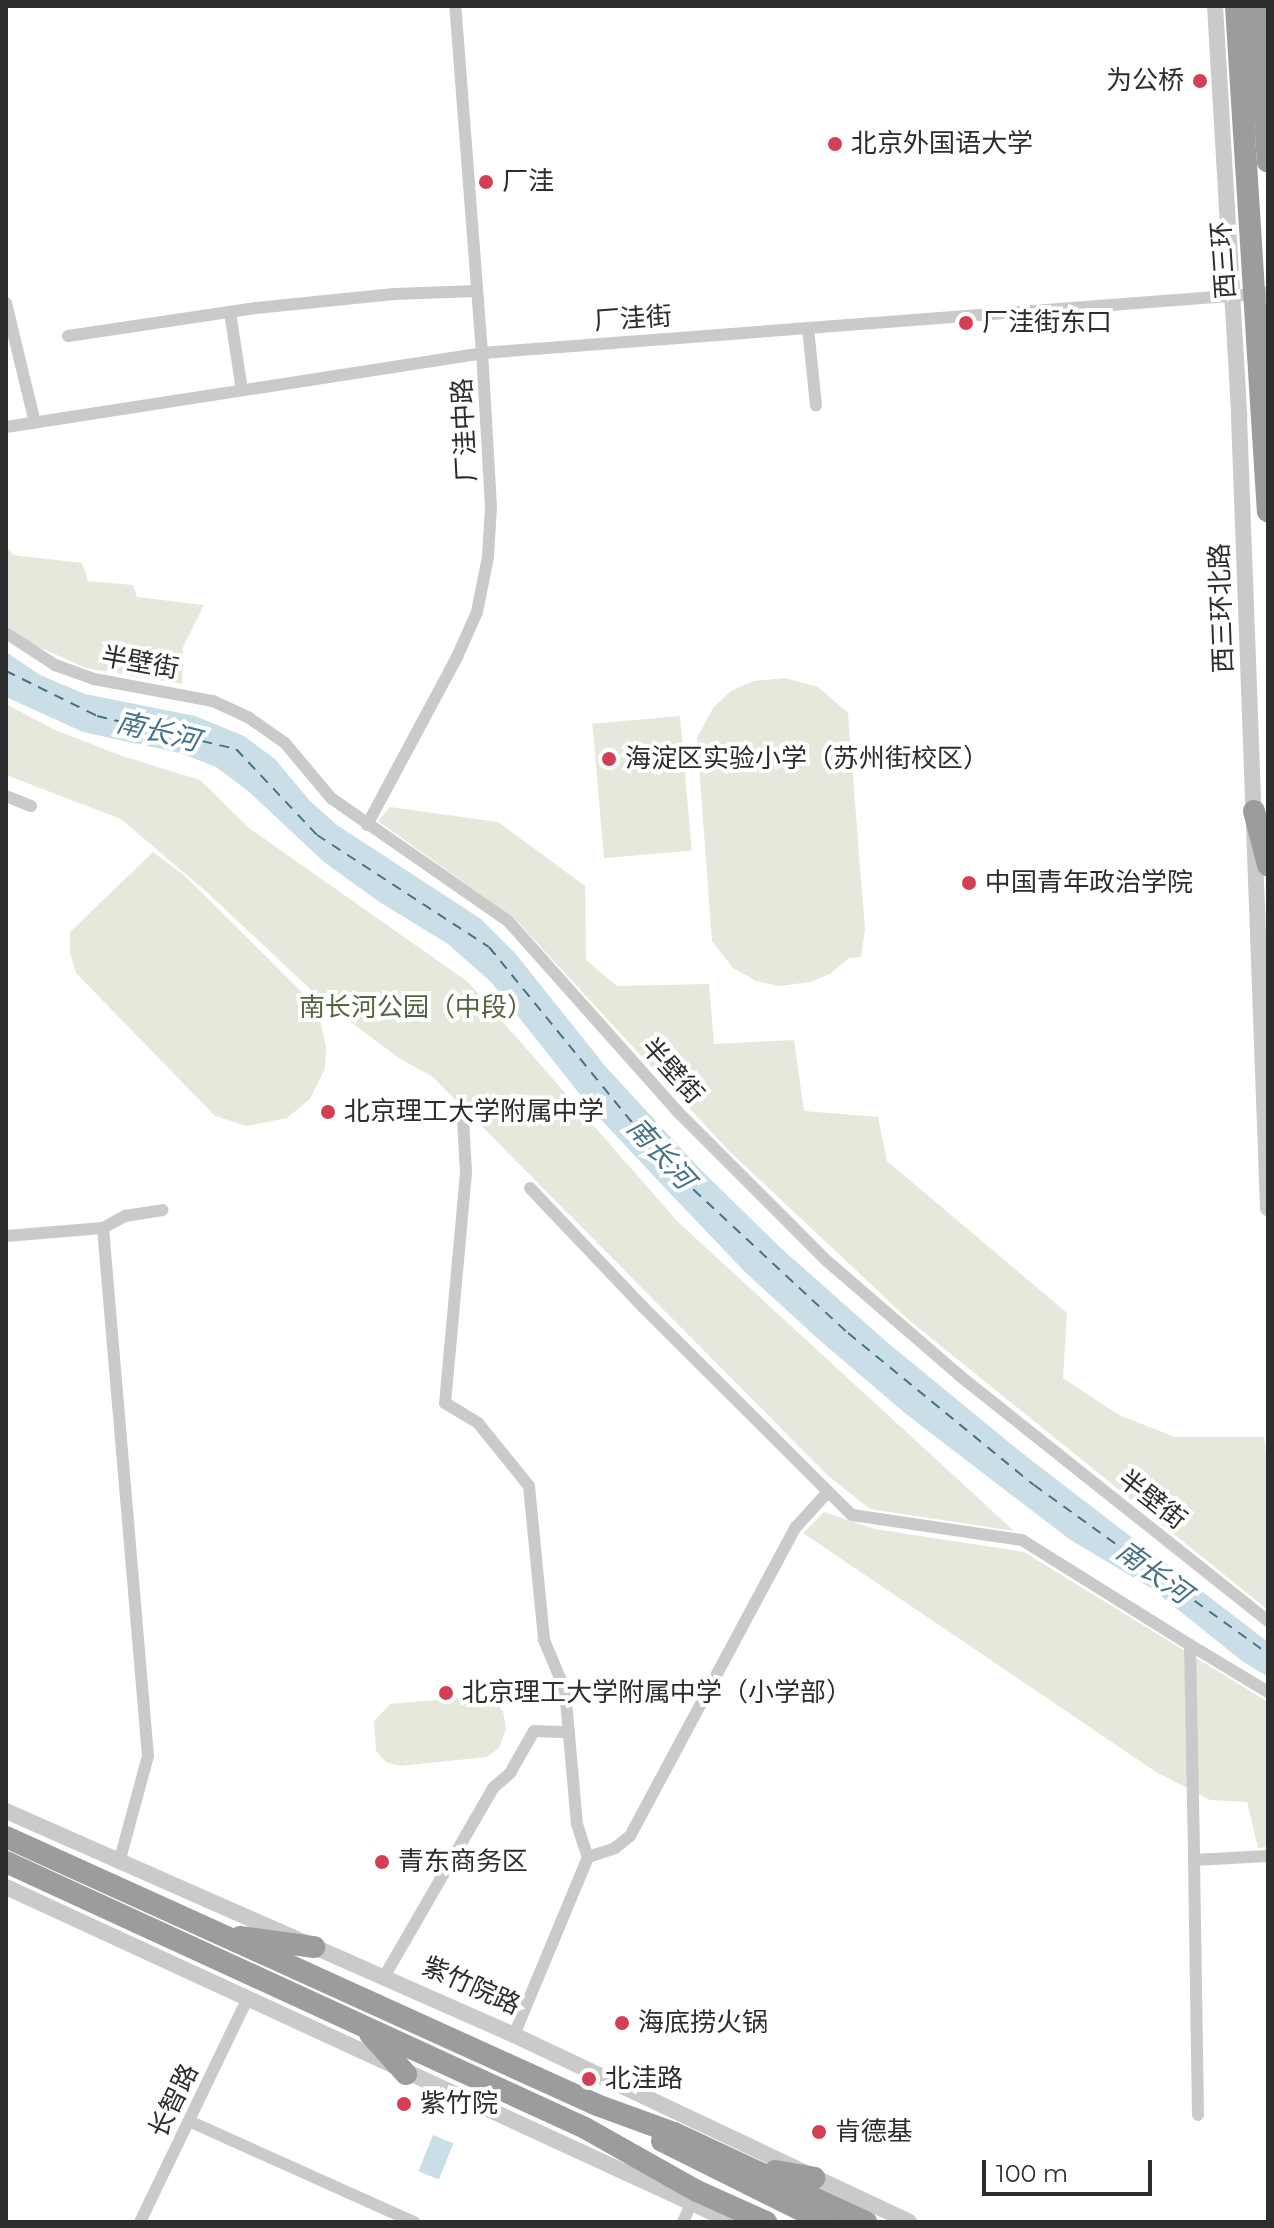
<!DOCTYPE html>
<meta charset="utf-8">
<style>
body{margin:0}
#map{position:relative;width:1274px;height:2228px;overflow:hidden;background:#fff;font-family:Montserrat,"Noto Sans SC",sans-serif}
div>[style]{position:absolute}
.green>*{inset:0;background:#e4e9dc;transform-origin:0 0}
.water>*{inset:0;background:#cadee8;transform-origin:0 0}
.ferry>*{height:2px;margin-top:-1px;transform-origin:0;background:repeating-linear-gradient(90deg,#447187 0 10px,transparent 0 18px)}
.minor>*{height:12px;margin:-6px;padding:0 6px;transform-origin:6px;border-radius:6px;background:#cacaca}
.tertiary>*{height:16px;margin:-8px;padding:0 8px;transform-origin:8px;border-radius:8px;background:#cacaca}
.trunk>*{height:22px;margin:-11px;padding:0 11px;transform-origin:11px;border-radius:11px;background:#9c9c9c}
.trunk-bridge>*{height:22px;margin:-11px;padding:0 11px;transform-origin:11px;border-radius:11px;background:#9c9c9c}
.dots>*{width:22px;height:22px;translate:-50% -50%;box-sizing:border-box;border:4px solid #fff;border-radius:50%}
span{translate:-50% -50%;white-space:nowrap;text-align:center;line-height:1.15;-webkit-text-stroke:8px #fff;paint-order:stroke}
.poi-label{font-size:26px;color:#2d2d2d}
.right{translate:-100% -50%;text-align:right}
.left{translate:0 -50%;text-align:left}
.street-label{font-size:26px;color:#2d2d2d}
.park-label{font-size:26px;color:#53643f}
.water-label{font-size:28px;color:#447187;font-style:italic}
.frame{position:absolute;inset:0;border:8px solid #2d2d2d;pointer-events:none}
.scale{position:absolute;left:982px;top:2160px;width:170px;height:36px;box-sizing:border-box;border:4px solid #2d2d2d;border-top:0;padding-left:10px;font-size:24px;line-height:28px;white-space:nowrap;color:#2d2d2d;-webkit-text-stroke:6px #fff;paint-order:stroke}
</style>
<div id="map">
<div class="green">
<i style="clip-path:polygon(6px 546px,13px 555px,82px 563px,88px 581px,133px 585px,137px 597px,204px 605px,183px 647px,182px 684px,86px 668px,34px 645px,6px 625px)"></i>
<i style="clip-path:polygon(785px 678px,818px 687px,848px 713px,865px 930px,861px 957px,849px 958px,831px 973px,811px 982px,779px 986px,756px 981px,733px 968px,712px 941px,697px 738px,713px 708px,731px 691px,753px 681px)"></i>
<i style="clip-path:polygon(6px 704px,53px 729px,122px 756px,200px 780px,249px 828px,468px 982px,677px 1221px,1014px 1531px,870px 1509px,826px 1474px,433px 1077px,399px 1058px,325px 1003px,209px 894px,121px 819px,6px 775px)"></i>
<i style="left:680px;top:716px;width:135px;height:88px;rotate:85deg"></i>
<i style="clip-path:polygon(390px 807px,498px 822px,585px 886px,586px 960px,617px 986px,709px 984px,714px 1044px,794px 1040px,804px 1111px,878px 1117px,887px 1161px,1067px 1313px,1063px 1378px,1119px 1415px,1175px 1437px,1264px 1437px,1268px 1471px,1268px 1610px,910px 1321px,729px 1151px,515px 919px,378px 821px)"></i>
<i style="clip-path:polygon(153px 852px,186px 877px,317px 1007px,326px 1047px,325px 1069px,310px 1099px,287px 1118px,247px 1126px,215px 1116px,76px 973px,70px 952px,70px 932px)"></i>
<i style="clip-path:polygon(824px 1512px,875px 1529px,1024px 1552px,1268px 1702px,1268px 1847px,1258px 1848px,1247px 1802px,1210px 1800px,1156px 1772px,803px 1533px)"></i>
<i style="clip-path:polygon(488px 1695px,503px 1711px,506px 1729px,499px 1748px,487px 1757px,400px 1766px,386px 1762px,376px 1751px,374px 1721px,390px 1704px)"></i>
</div>
<div class="water">
<i style="clip-path:polygon(6px 652px,40px 675px,85px 694px,195px 716px,244px 736px,275px 759px,310px 801px,337px 825px,481px 919px,515px 953px,606px 1067px,698px 1167px,783px 1250px,888px 1343px,1022px 1453px,1268px 1642px,1268px 1677px,1242px 1661px,1151px 1588px,1069px 1539px,906px 1414px,817px 1338px,745px 1272px,664px 1187px,593px 1111px,491px 982px,448px 944px,378px 901px,324px 862px,248px 791px,216px 767px,180px 753px,83px 732px,6px 697px)"></i>
<i style="left:433px;top:2135px;width:22px;height:39px;rotate:22deg"></i>
</div>
<div class="ferry">
<i style="left:6px;top:671px;width:102px;rotate:26.3deg"></i>
<i style="left:97px;top:716px;width:143px;rotate:13.4deg"></i>
<i style="left:236px;top:749px;width:118px;rotate:46.7deg"></i>
<i style="left:317px;top:835px;width:205px;rotate:33.1deg"></i>
<i style="left:489px;top:947px;width:281px;rotate:50.8deg"></i>
<i style="left:667px;top:1165px;width:247px;rotate:42.9deg"></i>
<i style="left:848px;top:1333px;width:240px;rotate:39.3deg"></i>
<i style="left:1034px;top:1485px;width:289px;rotate:35.8deg"></i>
</div>
<div class="minor">
<i style="left:6px;top:303px;width:123px;rotate:76.4deg"></i>
<i style="left:230px;top:312px;width:79px;rotate:81.3deg"></i>
<i style="left:808px;top:328px;width:78px;rotate:84.1deg"></i>
<i style="left:68px;top:336px;width:190px;rotate:-8.5deg"></i>
<i style="left:256px;top:308px;width:139px;rotate:-5.8deg"></i>
<i style="left:394px;top:294px;width:83px;rotate:-2.1deg"></i>
<i style="left:6px;top:427px;width:482px;rotate:-8.8deg"></i>
<i style="left:482px;top:353px;width:788px;rotate:-4.37deg"></i>
<i style="left:6px;top:633px;width:59px;rotate:33.1deg"></i>
<i style="left:55px;top:665px;width:41px;rotate:19.7deg"></i>
<i style="left:94px;top:679px;width:121px;rotate:10.5deg"></i>
<i style="left:213px;top:701px;width:38px;rotate:25deg"></i>
<i style="left:248px;top:717px;width:45px;rotate:35.1deg"></i>
<i style="left:285px;top:743px;width:72px;rotate:50.1deg"></i>
<i style="left:331px;top:798px;width:216px;rotate:34.8deg"></i>
<i style="left:508px;top:921px;width:254px;rotate:48.3deg"></i>
<i style="left:677px;top:1111px;width:212px;rotate:45deg"></i>
<i style="left:827px;top:1261px;width:176px;rotate:40.8deg"></i>
<i style="left:960px;top:1376px;width:394px;rotate:38.5deg"></i>
<i style="left:6px;top:796px;width:27px;rotate:22deg"></i>
<i style="left:367px;top:825px;width:191px;rotate:-61.8deg"></i>
<i style="left:457px;top:657px;width:49px;rotate:-66deg"></i>
<i style="left:477px;top:612px;width:56px;rotate:-78.7deg"></i>
<i style="left:488px;top:557px;width:50px;rotate:-86.6deg"></i>
<i style="left:491px;top:507px;width:154px;rotate:-93.3deg"></i>
<i style="left:482px;top:353px;width:348px;rotate:-94.4deg"></i>
<i style="left:463px;top:1118px;width:55px;rotate:86.9deg"></i>
<i style="left:466px;top:1173px;width:231px;rotate:95.2deg"></i>
<i style="left:445px;top:1403px;width:39px;rotate:31deg"></i>
<i style="left:478px;top:1423px;width:81px;rotate:51deg"></i>
<i style="left:529px;top:1486px;width:155px;rotate:84.4deg"></i>
<i style="left:544px;top:1640px;width:54px;rotate:67.2deg"></i>
<i style="left:565px;top:1690px;width:135px;rotate:84.9deg"></i>
<i style="left:577px;top:1824px;width:35px;rotate:72deg"></i>
<i style="left:530px;top:1188px;width:163px;rotate:46.5deg"></i>
<i style="left:642px;top:1306px;width:296px;rotate:44.9deg"></i>
<i style="left:852px;top:1515px;width:172px;rotate:8.4deg"></i>
<i style="left:1022px;top:1540px;width:198px;rotate:32deg"></i>
<i style="left:103px;top:1228px;width:25px;rotate:-29deg"></i>
<i style="left:125px;top:1216px;width:38px;rotate:-9deg"></i>
<i style="left:6px;top:1236px;width:97px;rotate:-4.7deg"></i>
<i style="left:103px;top:1228px;width:530px;rotate:85.13deg"></i>
<i style="left:148px;top:1756px;width:111px;rotate:105.2deg"></i>
<i style="left:1268px;top:1692px;width:91px;rotate:-148.9deg"></i>
<i style="left:1190px;top:1645px;width:215px;rotate:88.9deg"></i>
<i style="left:1194px;top:1860px;width:74px;rotate:-3.1deg"></i>
<i style="left:1194px;top:1860px;width:255px;rotate:89.1deg"></i>
<i style="left:384px;top:1977px;width:218px;rotate:-60deg"></i>
<i style="left:493px;top:1788px;width:23px;rotate:-41deg"></i>
<i style="left:510px;top:1773px;width:48px;rotate:-60.3deg"></i>
<i style="left:534px;top:1731px;width:35px;rotate:2deg"></i>
<i style="left:514px;top:2035px;width:193px;rotate:-67.4deg"></i>
<i style="left:588px;top:1857px;width:28px;rotate:-18deg"></i>
<i style="left:615px;top:1848px;width:19px;rotate:-39deg"></i>
<i style="left:630px;top:1836px;width:351px;rotate:-61.8deg"></i>
<i style="left:796px;top:1527px;width:46px;rotate:-47.6deg"></i>
<i style="left:189px;top:2121px;width:247px;rotate:24.2deg"></i>
<i style="left:140px;top:2222px;width:246px;rotate:-64.3deg"></i>
<i style="left:683px;top:2222px;width:22px;rotate:-66deg"></i>
</div>
<div class="tertiary">
<i style="left:1215px;top:6px;width:411px;rotate:86.6deg"></i>
<i style="left:1239px;top:416px;width:793px;rotate:87.9deg"></i>
<i style="left:6px;top:1811px;width:555px;rotate:23.79deg"></i>
<i style="left:514px;top:2035px;width:437px;rotate:25.3deg"></i>
<i style="left:6px;top:1887px;width:800px;rotate:24.74deg"></i>
</div>
<div class="trunk">
<i style="left:1236px;top:6px;width:158px;rotate:86.4deg"></i>
<i style="left:1257px;top:6px;width:156px;rotate:86deg"></i>
<i style="left:1254px;top:811px;width:56px;rotate:75.5deg"></i>
<i style="left:6px;top:1837px;width:649px;rotate:24.39deg"></i>
<i style="left:597px;top:2105px;width:82px;rotate:20deg"></i>
<i style="left:674px;top:2133px;width:212px;rotate:24.9deg"></i>
<i style="left:6px;top:1862px;width:637px;rotate:24.67deg"></i>
<i style="left:585px;top:2128px;width:129px;rotate:29.4deg"></i>
<i style="left:697px;top:2191px;width:76px;rotate:24.2deg"></i>
<i style="left:240px;top:1937px;width:75px;rotate:7.7deg"></i>
<i style="left:370px;top:2034px;width:54px;rotate:48deg"></i>
<i style="left:662px;top:2141px;width:182px;rotate:26.4deg"></i>
<i style="left:775px;top:2171px;width:40px;rotate:10deg"></i>
</div>
<div class="trunk-bridge">
<i style="left:1246px;top:164px;width:348px;rotate:86.4deg"></i>
</div>
<div class="dots">
<i style="left:1200px;top:81px;background:#d34055"></i>
<i style="left:835px;top:144px;background:#d34055"></i>
<i style="left:486px;top:182px;background:#d34055"></i>
<i style="left:966px;top:323px;background:#d34055"></i>
<i style="left:609px;top:759px;background:#d34055"></i>
<i style="left:969px;top:883px;background:#d34055"></i>
<i style="left:328px;top:1112px;background:#d34055"></i>
<i style="left:446px;top:1693px;background:#d34055"></i>
<i style="left:382px;top:1862px;background:#d34055"></i>
<i style="left:622px;top:2023px;background:#d34055"></i>
<i style="left:589px;top:2079px;background:#d34055"></i>
<i style="left:404px;top:2104px;background:#d34055"></i>
<i style="left:819px;top:2132px;background:#d34055"></i>
</div>
<div class="poi-label">
<span class="right" style="left:1184px;top:81px">为公桥</span>
<span class="left" style="left:851px;top:144px">北京外国语大学</span>
<span class="left" style="left:502px;top:182px">厂洼</span>
<span class="left" style="left:982px;top:323px">厂洼街东口</span>
<span class="left" style="left:625px;top:759px">海淀区实验小学（苏州街校区）</span>
<span class="left" style="left:985px;top:883px">中国青年政治学院</span>
<span class="left" style="left:344px;top:1112px">北京理工大学附属中学</span>
<span class="left" style="left:462px;top:1693px">北京理工大学附属中学（小学部）</span>
<span class="left" style="left:398px;top:1862px">青东商务区</span>
<span class="left" style="left:638px;top:2023px">海底捞火锅</span>
<span class="left" style="left:605px;top:2079px">北洼路</span>
<span class="left" style="left:420px;top:2104px">紫竹院</span>
<span class="left" style="left:835px;top:2132px">肯德基</span>
</div>
<div class="street-label">
<span style="left:1224px;top:260px;rotate:-94deg">西三环</span>
<span style="left:633px;top:319px;rotate:-4deg">厂洼街</span>
<span style="left:465px;top:430px;rotate:-93deg">厂洼中路</span>
<span style="left:1222px;top:608px;rotate:-92deg">西三环北路</span>
<span style="left:140px;top:663px;rotate:10deg">半壁街</span>
<span style="left:672px;top:1071px;rotate:48deg">半壁街</span>
<span style="left:1152px;top:1500px;rotate:38deg">半壁街</span>
<span style="left:471px;top:1986px;rotate:24deg">紫竹院路</span>
<span style="left:174px;top:2101px;rotate:-64deg">长智路</span>
</div>
<div class="park-label">
<span style="left:416px;top:1008px">南长河公园（中段）</span>
</div>
<div class="water-label">
<span style="left:158px;top:731px;rotate:14deg">南长河</span>
<span style="left:661px;top:1153px;rotate:48deg">南长河</span>
<span style="left:1154px;top:1572px;rotate:36deg">南长河</span>
</div>
<div class="frame"></div>
<div class="scale">100 m</div>
</div>
